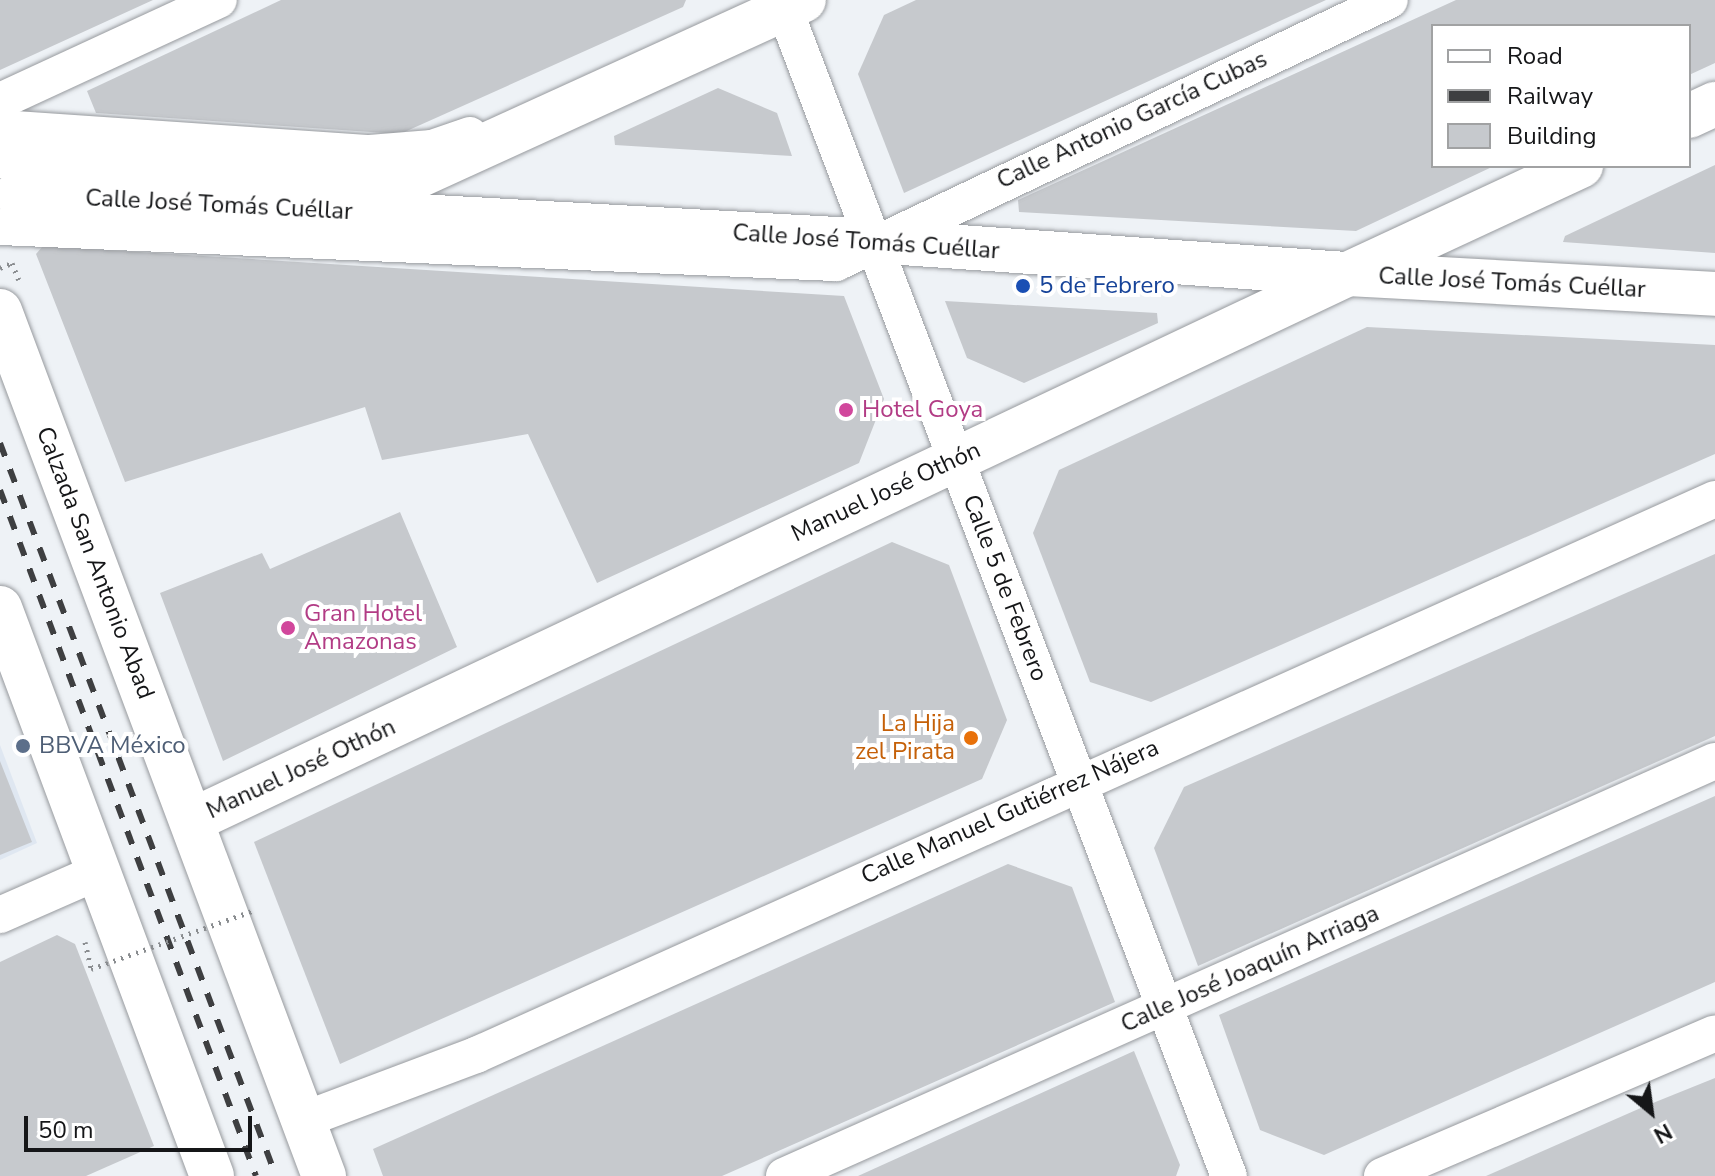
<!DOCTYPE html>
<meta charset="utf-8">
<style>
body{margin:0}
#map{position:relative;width:1715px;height:1176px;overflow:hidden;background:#eef2f6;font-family:"Nunito Sans",sans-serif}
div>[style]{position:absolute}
.built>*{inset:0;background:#dfe7f1}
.building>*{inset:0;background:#c6c9cd}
.path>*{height:5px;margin-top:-2.5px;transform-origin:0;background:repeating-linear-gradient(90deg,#8a8d90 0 2px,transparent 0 8px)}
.roads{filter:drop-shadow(0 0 2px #979a9e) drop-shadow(0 0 2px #979a9e)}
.street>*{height:36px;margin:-18px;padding:0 18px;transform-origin:18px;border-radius:18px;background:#fff}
.secondary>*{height:44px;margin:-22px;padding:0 22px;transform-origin:22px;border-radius:22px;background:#fff}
.primary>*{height:44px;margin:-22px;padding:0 22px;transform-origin:22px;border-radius:22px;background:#fff}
.highway>*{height:44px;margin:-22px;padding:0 22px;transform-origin:22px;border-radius:22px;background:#fff}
.rail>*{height:6px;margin-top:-3px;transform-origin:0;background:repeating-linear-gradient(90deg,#3e3f41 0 14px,transparent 0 28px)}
.path-bridge>*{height:5px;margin-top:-2.5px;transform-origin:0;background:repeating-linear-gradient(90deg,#8a8d90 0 2px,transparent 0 8px)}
.dots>*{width:22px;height:22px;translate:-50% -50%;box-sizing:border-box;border:4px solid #fff;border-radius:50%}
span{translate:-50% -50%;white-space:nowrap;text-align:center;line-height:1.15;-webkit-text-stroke:8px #fff;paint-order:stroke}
.street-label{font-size:24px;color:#151618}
.transit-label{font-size:24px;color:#164399}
.left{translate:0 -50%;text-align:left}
.hotel-label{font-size:24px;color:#b23c85}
.food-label{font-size:24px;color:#c56008}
.right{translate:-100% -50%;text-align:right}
.service-label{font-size:24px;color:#4e5e75}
.legend{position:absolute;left:1431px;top:24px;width:260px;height:144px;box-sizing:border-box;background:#fff;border:2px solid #a1a2a3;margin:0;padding:10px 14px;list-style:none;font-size:24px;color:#151618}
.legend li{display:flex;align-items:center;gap:16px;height:40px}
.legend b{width:40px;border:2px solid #a1a2a3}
.north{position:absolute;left:1611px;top:1072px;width:80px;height:80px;-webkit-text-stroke:6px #fff;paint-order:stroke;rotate:151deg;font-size:22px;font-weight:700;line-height:32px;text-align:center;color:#151618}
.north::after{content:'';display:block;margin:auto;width:28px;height:36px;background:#151618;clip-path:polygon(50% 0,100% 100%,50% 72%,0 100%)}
.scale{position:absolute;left:24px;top:1116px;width:228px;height:36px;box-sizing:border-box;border:4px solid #151618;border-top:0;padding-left:10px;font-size:24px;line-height:28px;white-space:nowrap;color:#151618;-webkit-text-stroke:6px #fff;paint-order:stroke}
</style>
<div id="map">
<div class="built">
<i style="clip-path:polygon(0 745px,37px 843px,0 860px)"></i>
</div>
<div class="building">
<i style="clip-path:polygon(0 0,153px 0,0 70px)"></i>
<i style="clip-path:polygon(281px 0,686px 0,683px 7px,400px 134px,96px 113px,87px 91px)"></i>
<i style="clip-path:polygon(916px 0,1326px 0,904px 193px,858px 74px,884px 15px)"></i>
<i style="clip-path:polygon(1456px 0,1715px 0,1715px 63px,1689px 75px,1689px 26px,1433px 26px,1433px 166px,1494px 166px,1356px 231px,1019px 212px,1018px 200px)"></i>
<i style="clip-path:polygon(718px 88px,777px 113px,792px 156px,615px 145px,614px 136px)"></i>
<i style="clip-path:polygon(1715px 165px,1715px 253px,1563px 242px,1565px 236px)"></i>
<i style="clip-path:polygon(43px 246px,844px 296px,884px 399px,859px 463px,597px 583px,528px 434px,382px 460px,365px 407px,125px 482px,36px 254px)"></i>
<i style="clip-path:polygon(945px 301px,1157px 313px,1158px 323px,1024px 383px,967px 358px)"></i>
<i style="clip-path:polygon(1367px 327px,1715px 345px,1715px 454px,1151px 702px,1090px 682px,1033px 533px,1059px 470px)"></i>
<i style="clip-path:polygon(400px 512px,457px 647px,223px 761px,160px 593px,262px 553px,270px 569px)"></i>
<i style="clip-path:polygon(892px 542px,949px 565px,1007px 720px,982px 779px,340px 1064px,254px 842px)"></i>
<i style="clip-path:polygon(1715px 554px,1715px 736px,1198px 966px,1154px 848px,1184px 787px)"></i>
<i style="clip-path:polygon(0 761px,32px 842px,0 855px)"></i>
<i style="clip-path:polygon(1715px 796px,1715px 982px,1324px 1155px,1260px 1130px,1219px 1015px)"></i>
<i style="clip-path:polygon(1008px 864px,1072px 887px,1115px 1002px,722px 1176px,383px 1176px,373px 1149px)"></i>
<i style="clip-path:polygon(57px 935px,75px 944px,154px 1146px,86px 1176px,0 1176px,0 962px)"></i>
<i style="clip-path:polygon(1134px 1051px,1180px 1165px,1176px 1176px,858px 1176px)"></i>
<i style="clip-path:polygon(1715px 1078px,1715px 1176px,1486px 1176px,1643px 1107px)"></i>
</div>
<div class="path">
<i style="left:0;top:268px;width:13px;rotate:-23deg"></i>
<i style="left:12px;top:263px;width:18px;rotate:68deg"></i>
<i style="left:85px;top:942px;width:28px;rotate:77deg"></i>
</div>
<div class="roads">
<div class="street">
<i style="left:781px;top:0;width:1258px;rotate:69.15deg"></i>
<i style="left:0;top:101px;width:241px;rotate:-24.8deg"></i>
<i style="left:0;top:128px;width:371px;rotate:3.9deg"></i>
<i style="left:370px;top:153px;width:62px;rotate:-4.6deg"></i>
<i style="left:432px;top:148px;width:40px;rotate:-18.9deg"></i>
<i style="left:0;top:227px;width:837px;rotate:2.47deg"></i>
<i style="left:836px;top:263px;width:613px;rotate:-25.4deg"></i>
<i style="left:0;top:915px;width:107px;rotate:-23.7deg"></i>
<i style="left:303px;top:1120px;width:185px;rotate:-20.6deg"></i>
<i style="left:476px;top:1055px;width:1358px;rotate:-24.17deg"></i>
<i style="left:784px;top:1176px;width:1019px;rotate:-24.03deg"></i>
<i style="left:1382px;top:1176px;width:362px;rotate:-23.2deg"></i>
</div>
<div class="secondary">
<i style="left:193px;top:820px;width:1278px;rotate:-25.3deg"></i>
<i style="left:1348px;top:274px;width:368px;rotate:3.1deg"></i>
</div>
<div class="primary">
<i style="left:1689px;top:116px;width:29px;rotate:-25deg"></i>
<i style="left:2px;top:156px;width:344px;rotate:3.8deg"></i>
<i style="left:345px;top:179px;width:73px;rotate:-2.4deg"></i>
<i style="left:418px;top:176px;width:424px;rotate:-24.5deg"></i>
<i style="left:16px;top:194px;width:859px;rotate:3.14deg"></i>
<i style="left:874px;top:241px;width:475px;rotate:4deg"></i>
<i style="left:1348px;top:274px;width:257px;rotate:-24.9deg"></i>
</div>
<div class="highway">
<i style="left:0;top:311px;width:924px;rotate:69.47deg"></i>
<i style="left:0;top:608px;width:606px;rotate:69.53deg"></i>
</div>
</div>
<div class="rail">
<i style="left:0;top:443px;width:783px;rotate:69.37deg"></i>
<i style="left:0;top:490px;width:732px;rotate:69.54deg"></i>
</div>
<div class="path-bridge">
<i style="left:91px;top:969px;width:171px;rotate:-19.8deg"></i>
</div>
<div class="dots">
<i style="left:1023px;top:286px;background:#1a4fb4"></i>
<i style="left:846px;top:410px;background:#d1479c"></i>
<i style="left:288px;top:628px;background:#d1479c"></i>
<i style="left:971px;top:738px;background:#e8710a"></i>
<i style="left:23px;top:746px;background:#5c6f8a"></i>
</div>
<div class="street-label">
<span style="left:1132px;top:120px;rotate:-25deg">Calle Antonio García Cubas</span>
<span style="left:219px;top:205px;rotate:3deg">Calle José Tomás Cuéllar</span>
<span style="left:866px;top:242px;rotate:4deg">Calle José Tomás Cuéllar</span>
<span style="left:1512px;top:283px;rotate:3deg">Calle José Tomás Cuéllar</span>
<span style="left:886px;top:492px;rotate:-25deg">Manuel José Othón</span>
<span style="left:95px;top:563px;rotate:69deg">Calzada San Antonio Abad</span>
<span style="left:1005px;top:588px;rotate:69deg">Calle 5 de Febrero</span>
<span style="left:301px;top:769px;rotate:-25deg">Manuel José Othón</span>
<span style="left:1010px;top:812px;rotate:-24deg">Calle Manuel Gutiérrez Nájera</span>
<span style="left:1250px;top:969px;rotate:-24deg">Calle José Joaquín Arriaga</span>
</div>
<div class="transit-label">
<span class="left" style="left:1039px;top:286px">5 de Febrero</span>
</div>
<div class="hotel-label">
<span class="left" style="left:862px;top:410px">Hotel Goya</span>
<span class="left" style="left:304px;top:628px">Gran Hotel<br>Amazonas</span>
</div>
<div class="food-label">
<span class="right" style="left:955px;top:738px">La Hija<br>zel Pirata</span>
</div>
<div class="service-label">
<span class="left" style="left:39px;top:746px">BBVA México</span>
</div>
<ul class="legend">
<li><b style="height:10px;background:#fff"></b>Road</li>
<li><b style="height:10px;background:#3e3f41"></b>Railway</li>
<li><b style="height:22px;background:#c6c9cd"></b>Building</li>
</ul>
<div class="north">N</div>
<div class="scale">50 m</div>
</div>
